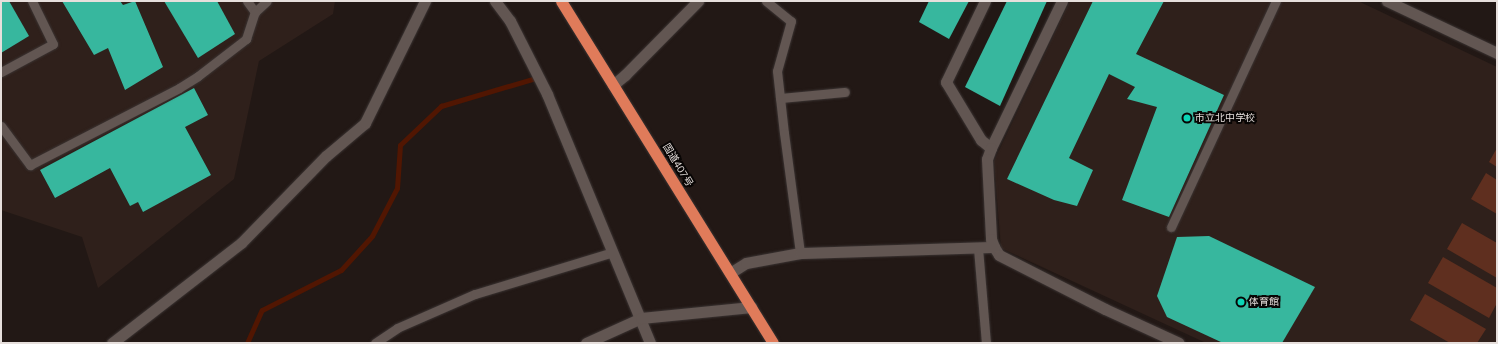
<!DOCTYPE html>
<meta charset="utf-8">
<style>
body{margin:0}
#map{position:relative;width:1498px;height:344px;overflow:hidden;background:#221815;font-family:Mulish,"Noto Sans JP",sans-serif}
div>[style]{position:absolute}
.built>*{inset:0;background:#2f201b}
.green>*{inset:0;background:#5f2f1f}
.stream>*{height:5px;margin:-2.5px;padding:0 2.5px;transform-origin:2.5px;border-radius:2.5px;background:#511602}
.building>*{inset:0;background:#37b79e}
.roads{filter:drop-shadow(0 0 1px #3b3433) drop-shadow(0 0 1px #3b3433)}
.service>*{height:9px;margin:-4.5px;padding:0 4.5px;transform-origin:4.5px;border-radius:4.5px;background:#625652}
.minor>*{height:11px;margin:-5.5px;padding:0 5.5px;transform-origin:5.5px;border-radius:5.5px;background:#625652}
.tertiary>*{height:11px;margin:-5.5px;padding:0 5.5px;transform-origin:5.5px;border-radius:5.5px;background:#625652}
.trunk>*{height:11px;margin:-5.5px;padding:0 5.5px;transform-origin:5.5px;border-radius:5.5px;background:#e07b5a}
.dots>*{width:11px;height:11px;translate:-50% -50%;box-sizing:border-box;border:2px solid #080504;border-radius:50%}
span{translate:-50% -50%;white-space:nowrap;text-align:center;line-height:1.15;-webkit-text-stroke:4px #080504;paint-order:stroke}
.poi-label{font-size:10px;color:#e6dfdc}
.left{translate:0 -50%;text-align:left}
.street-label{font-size:10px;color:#e6dfdc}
.frame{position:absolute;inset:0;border:2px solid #e6dfdc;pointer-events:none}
</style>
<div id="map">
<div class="built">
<i style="clip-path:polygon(1px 1px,335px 1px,333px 14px,259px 61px,234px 179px,98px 288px,82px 237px,1px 210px)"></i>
<i style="clip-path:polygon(1070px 1px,1358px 1px,1497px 67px,1497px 343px,1206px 343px,1001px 248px,994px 161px)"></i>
</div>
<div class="green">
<i style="clip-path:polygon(1497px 148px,1497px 167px,1489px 162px)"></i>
<i style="clip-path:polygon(1486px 173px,1497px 180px,1497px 214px,1471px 199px)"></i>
<i style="clip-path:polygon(1462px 223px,1497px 243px,1497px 278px,1447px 249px)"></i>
<i style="clip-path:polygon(1443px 257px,1497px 288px,1497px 303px,1489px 318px,1428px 283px)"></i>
<i style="clip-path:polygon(1425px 294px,1486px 329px,1477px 343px,1450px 343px,1410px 320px)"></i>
</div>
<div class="stream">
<i style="left:247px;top:343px;width:36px;rotate:-66deg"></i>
<i style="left:262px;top:310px;width:89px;rotate:-26.9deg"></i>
<i style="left:341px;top:270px;width:46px;rotate:-47.6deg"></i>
<i style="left:372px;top:236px;width:54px;rotate:-62.5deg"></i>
<i style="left:397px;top:188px;width:43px;rotate:-86deg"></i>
<i style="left:400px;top:145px;width:57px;rotate:-43.6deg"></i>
<i style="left:441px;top:106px;width:102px;rotate:-16.5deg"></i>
</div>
<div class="building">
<i style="clip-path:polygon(1px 1px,9px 1px,29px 36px,1px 53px)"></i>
<i style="clip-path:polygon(62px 1px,120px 1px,123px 5px,135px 1px,163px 67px,125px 90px,108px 48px,94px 55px)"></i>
<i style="clip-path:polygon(164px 1px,217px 1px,235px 34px,198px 58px)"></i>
<i style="clip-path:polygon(929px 1px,969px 1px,949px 39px,919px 22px)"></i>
<i style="clip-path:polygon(1007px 1px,1047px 1px,1000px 106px,965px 87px)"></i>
<i style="clip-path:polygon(1093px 1px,1164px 1px,1136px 54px,1224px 95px,1169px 217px,1122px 200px,1157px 107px,1127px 99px,1135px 87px,1109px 74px,1069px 158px,1093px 170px,1077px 206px,1054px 200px,1007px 179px)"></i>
<i style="clip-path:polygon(194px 88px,208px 115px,185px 127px,211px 175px,143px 212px,138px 202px,130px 206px,110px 168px,55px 198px,40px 170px)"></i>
<i style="clip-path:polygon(1209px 236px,1315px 287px,1282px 343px,1223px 343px,1167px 317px,1157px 296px,1177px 237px)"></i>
</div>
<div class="roads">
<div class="service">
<i style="left:247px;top:1px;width:14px;rotate:54deg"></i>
<i style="left:255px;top:12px;width:16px;rotate:-43deg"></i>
<i style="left:766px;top:1px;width:32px;rotate:39deg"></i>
<i style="left:791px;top:21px;width:52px;rotate:105.6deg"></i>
<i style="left:777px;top:71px;width:62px;rotate:83.6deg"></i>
<i style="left:784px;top:133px;width:121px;rotate:82.4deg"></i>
<i style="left:1px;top:72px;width:59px;rotate:-28.3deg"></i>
<i style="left:53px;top:44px;width:48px;rotate:-116deg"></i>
<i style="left:780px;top:98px;width:65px;rotate:-5.3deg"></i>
<i style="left:1px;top:126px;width:49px;rotate:53.4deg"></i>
<i style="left:30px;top:165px;width:168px;rotate:-27.3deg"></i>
<i style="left:179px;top:88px;width:22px;rotate:-32deg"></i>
<i style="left:198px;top:76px;width:61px;rotate:-37.6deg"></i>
<i style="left:246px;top:39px;width:28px;rotate:-72deg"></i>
<i style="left:1171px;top:227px;width:249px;rotate:-65.1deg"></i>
<i style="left:978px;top:248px;width:95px;rotate:85.2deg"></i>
<i style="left:375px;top:343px;width:27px;rotate:-34deg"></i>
<i style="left:397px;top:328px;width:85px;rotate:-23.6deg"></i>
<i style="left:475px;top:294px;width:144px;rotate:-16.9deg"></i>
</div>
<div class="minor">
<i style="left:495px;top:1px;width:25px;rotate:53deg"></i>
<i style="left:510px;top:21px;width:82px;rotate:63.1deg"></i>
<i style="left:547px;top:94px;width:269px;rotate:67.5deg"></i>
<i style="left:985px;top:1px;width:90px;rotate:115.7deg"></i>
<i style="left:946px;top:82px;width:68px;rotate:58.9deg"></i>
<i style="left:981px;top:140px;width:13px;rotate:39deg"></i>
<i style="left:1062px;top:1px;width:163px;rotate:115.8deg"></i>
<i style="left:991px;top:148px;width:12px;rotate:110deg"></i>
<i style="left:987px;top:159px;width:80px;rotate:87.1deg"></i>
<i style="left:991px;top:239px;width:9px;rotate:69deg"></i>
<i style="left:994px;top:247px;width:9px;rotate:58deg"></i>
<i style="left:999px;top:255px;width:119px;rotate:27deg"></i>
<i style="left:1105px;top:309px;width:81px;rotate:24.7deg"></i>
<i style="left:1387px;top:1px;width:122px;rotate:25.3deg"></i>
<i style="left:613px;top:85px;width:16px;rotate:-40deg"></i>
<i style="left:625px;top:75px;width:104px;rotate:-45.4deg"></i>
<i style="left:730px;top:273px;width:19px;rotate:-32deg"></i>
<i style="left:746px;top:263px;width:55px;rotate:-10.5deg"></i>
<i style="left:800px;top:253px;width:194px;rotate:-1.8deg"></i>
<i style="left:112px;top:343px;width:163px;rotate:-37.8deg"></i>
<i style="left:241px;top:243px;width:122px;rotate:-45.7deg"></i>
<i style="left:326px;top:156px;width:51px;rotate:-40.2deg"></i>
<i style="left:365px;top:123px;width:136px;rotate:-63.8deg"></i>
<i style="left:586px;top:343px;width:60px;rotate:-24.4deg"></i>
</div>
<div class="tertiary">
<i style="left:641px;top:318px;width:111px;rotate:-5.7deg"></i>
</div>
<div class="trunk">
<i style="left:561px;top:1px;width:402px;rotate:58.2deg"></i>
</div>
</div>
<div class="dots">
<i style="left:1187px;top:118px;background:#0bd5b5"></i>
<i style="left:1241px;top:302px;background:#0bd5b5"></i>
</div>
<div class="poi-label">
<span class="left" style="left:1195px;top:118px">市立北中学校</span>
<span class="left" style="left:1249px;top:302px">体育館</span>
</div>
<div class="street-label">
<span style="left:678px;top:165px;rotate:59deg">国道407号</span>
</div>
<div class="frame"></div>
</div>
